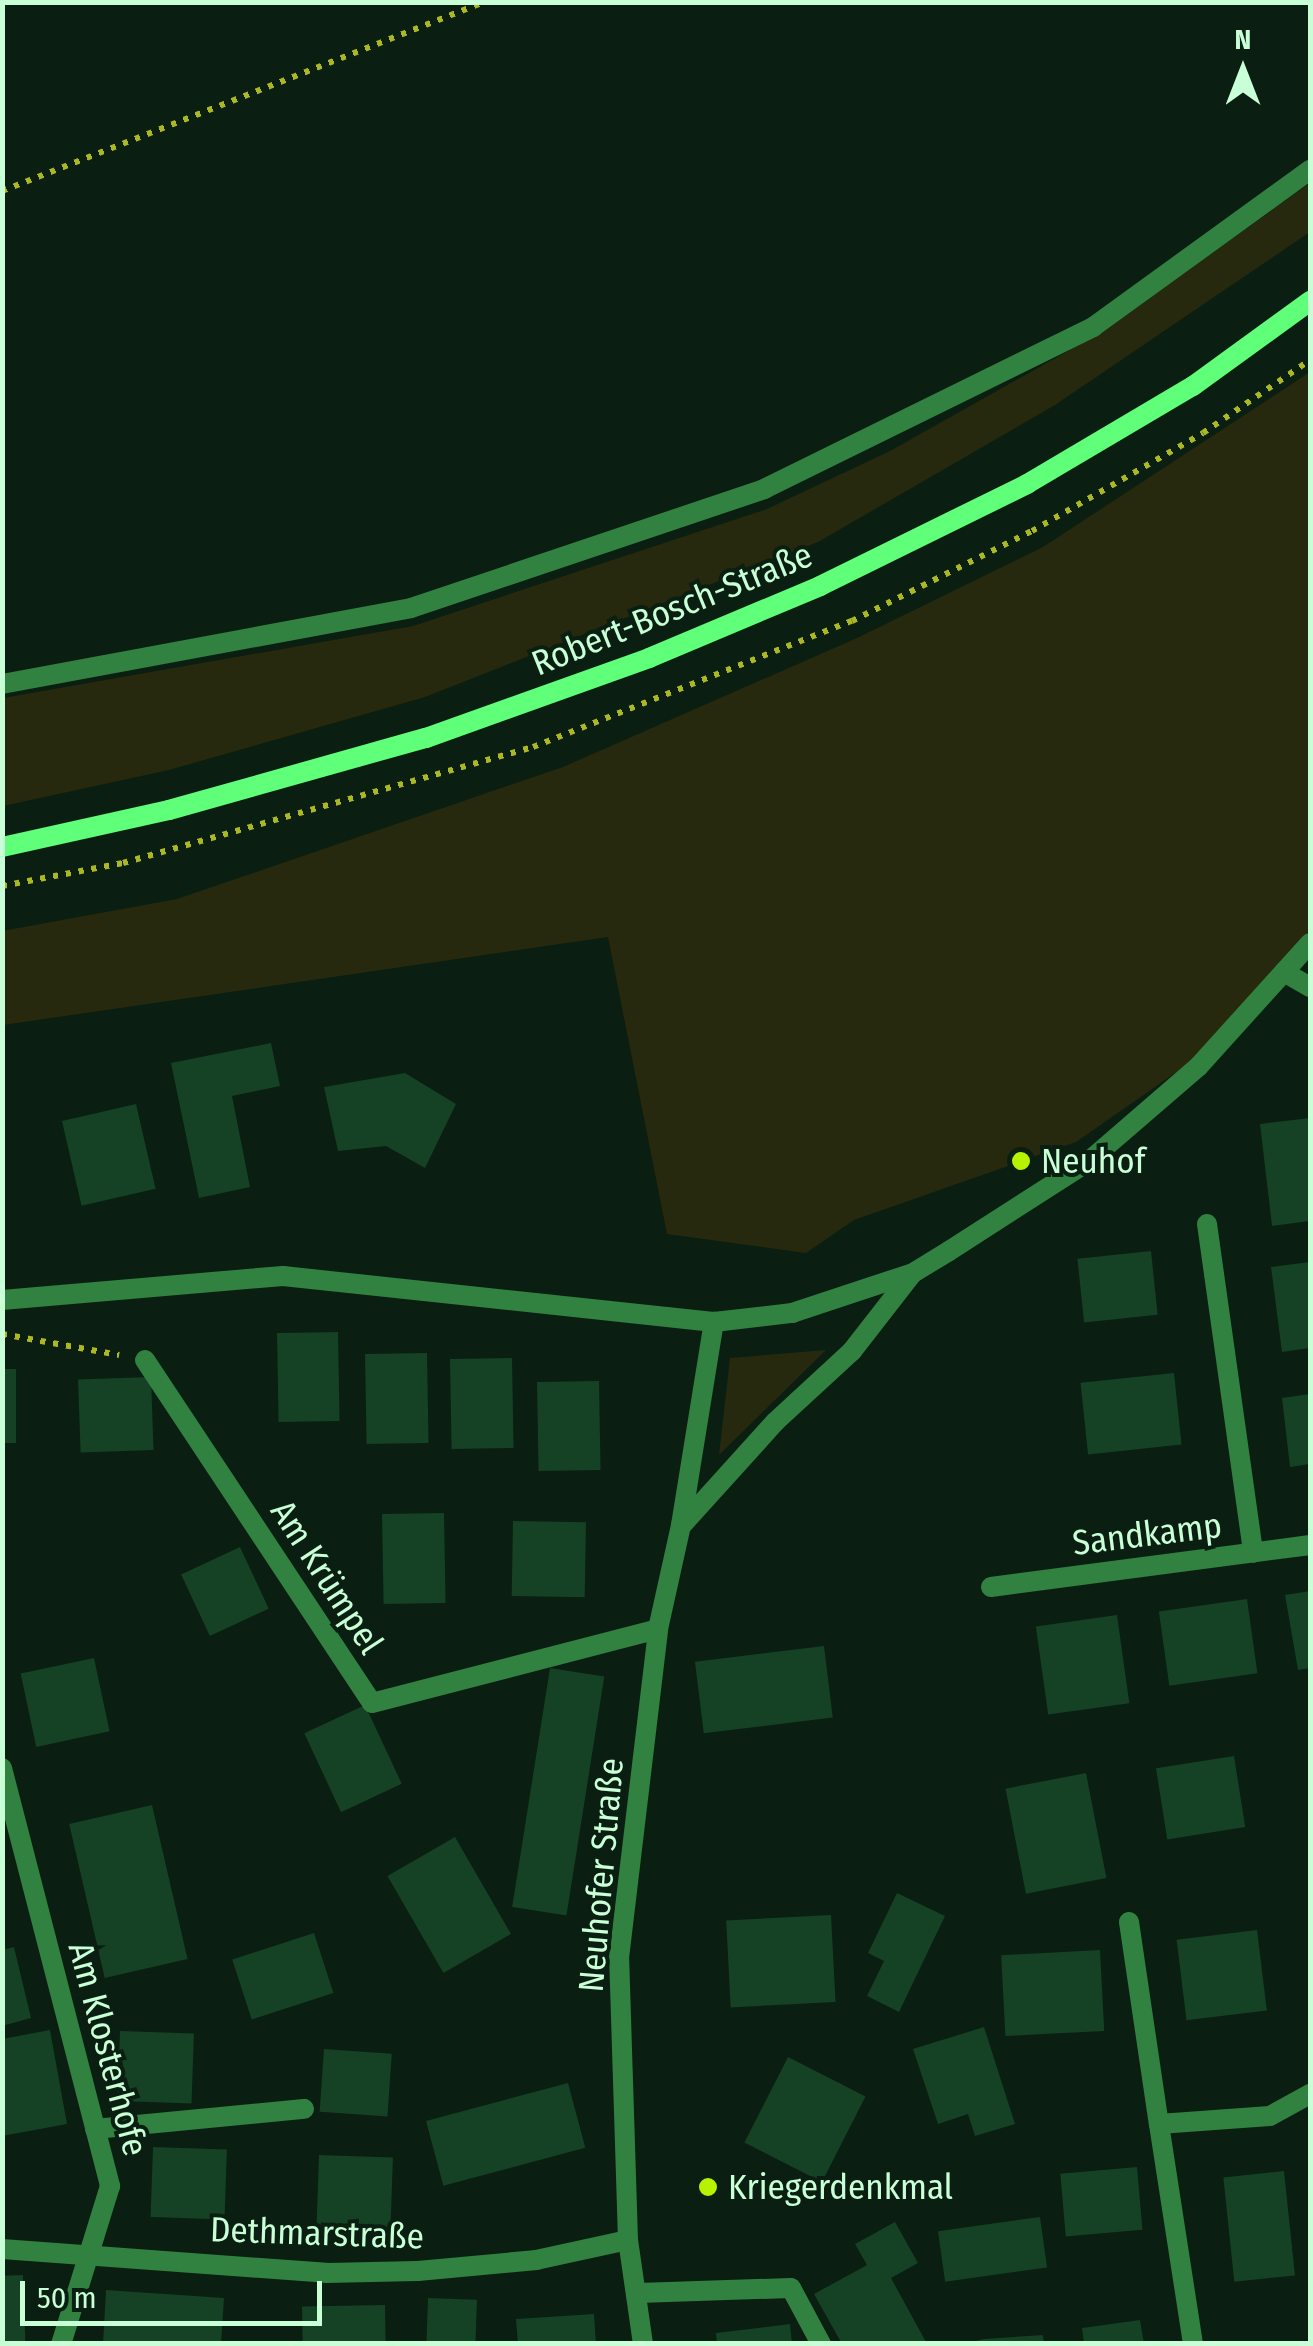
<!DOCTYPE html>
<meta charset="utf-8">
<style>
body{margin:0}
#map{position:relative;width:1313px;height:2346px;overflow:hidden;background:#0a1e11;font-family:"Fira Sans Condensed",sans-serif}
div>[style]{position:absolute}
.green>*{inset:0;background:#26290d}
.building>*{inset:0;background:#154124;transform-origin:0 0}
.path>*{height:6px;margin-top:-3px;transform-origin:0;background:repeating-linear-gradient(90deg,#abb723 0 5px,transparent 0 13px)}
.service>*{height:20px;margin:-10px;padding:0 10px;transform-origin:10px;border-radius:10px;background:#318140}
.minor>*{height:20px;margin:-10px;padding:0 10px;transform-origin:10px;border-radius:10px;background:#318140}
.tertiary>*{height:20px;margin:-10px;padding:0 10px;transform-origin:10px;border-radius:10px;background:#318140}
.secondary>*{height:20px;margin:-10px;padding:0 10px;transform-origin:10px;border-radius:10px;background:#5fff7a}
.dots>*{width:28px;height:28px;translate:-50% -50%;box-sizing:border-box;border:5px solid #0a1e11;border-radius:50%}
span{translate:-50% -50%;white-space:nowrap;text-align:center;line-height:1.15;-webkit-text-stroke:8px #0a1e11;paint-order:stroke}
.street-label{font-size:35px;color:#c8ffd6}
.poi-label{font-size:35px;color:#c8ffd6}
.left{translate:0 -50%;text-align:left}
.frame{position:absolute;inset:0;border:5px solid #c8ffd6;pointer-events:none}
.north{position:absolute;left:1193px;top:20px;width:100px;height:100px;-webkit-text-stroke:8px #0a1e11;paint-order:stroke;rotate:0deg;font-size:28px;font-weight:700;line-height:40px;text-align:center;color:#c8ffd6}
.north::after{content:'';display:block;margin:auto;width:35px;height:45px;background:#c8ffd6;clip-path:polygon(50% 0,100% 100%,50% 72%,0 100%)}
.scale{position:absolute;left:20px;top:2281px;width:302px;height:45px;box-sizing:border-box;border:5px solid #c8ffd6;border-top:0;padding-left:12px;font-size:30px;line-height:35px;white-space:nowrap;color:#c8ffd6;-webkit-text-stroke:8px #0a1e11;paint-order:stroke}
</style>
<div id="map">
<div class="green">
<i style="clip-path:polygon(1310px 183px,1310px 232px,1055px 405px,818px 542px,425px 697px,169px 770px,3px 806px,3px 698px,413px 626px,767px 509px,890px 451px,1100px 333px)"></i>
<i style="clip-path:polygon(1310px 372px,1310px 930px,1191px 1062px,1076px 1142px,854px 1220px,806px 1253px,667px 1234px,608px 937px,3px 1025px,2px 931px,177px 899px,563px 767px,857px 638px,1043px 547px)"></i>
<i style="clip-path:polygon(826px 1350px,719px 1455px,730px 1358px)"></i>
</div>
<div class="building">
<i style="clip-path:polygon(271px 1043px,280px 1086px,232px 1096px,250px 1187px,199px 1198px,171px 1063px)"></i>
<i style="clip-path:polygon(405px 1073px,456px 1104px,425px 1168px,386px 1146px,338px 1151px,324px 1087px)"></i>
<i style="left:136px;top:1104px;width:87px;height:76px;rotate:77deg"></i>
<i style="clip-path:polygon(1310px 1118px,1310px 1221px,1272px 1226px,1260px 1124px)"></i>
<i style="left:1151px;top:1251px;width:64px;height:74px;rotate:84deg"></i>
<i style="clip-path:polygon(1310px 1262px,1310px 1348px,1282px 1352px,1271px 1267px)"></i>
<i style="left:338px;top:1332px;width:89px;height:61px;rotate:89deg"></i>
<i style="left:427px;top:1353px;width:90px;height:62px;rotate:89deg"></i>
<i style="left:512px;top:1358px;width:90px;height:62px;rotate:89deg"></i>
<i style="left:2px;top:1369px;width:14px;height:74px"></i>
<i style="left:1174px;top:1373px;width:72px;height:94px;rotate:84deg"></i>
<i style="left:151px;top:1377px;width:73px;height:73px;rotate:88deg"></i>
<i style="left:599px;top:1381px;width:89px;height:62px;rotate:89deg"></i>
<i style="clip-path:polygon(1310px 1394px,1310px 1464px,1290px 1467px,1282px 1398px)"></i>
<i style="left:444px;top:1513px;width:90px;height:62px;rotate:89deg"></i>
<i style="left:513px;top:1521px;width:73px;height:75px;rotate:1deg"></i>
<i style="left:240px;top:1547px;width:68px;height:65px;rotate:65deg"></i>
<i style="clip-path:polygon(1310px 1591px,1310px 1668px,1298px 1670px,1285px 1595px)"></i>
<i style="left:1247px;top:1599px;width:75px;height:89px;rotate:82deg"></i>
<i style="left:1117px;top:1615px;width:89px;height:82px;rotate:82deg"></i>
<i style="left:824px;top:1646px;width:72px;height:130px;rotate:83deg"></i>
<i style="left:94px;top:1658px;width:75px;height:75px;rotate:78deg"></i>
<i style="left:550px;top:1668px;width:55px;height:242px;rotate:9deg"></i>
<i style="left:365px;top:1705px;width:87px;height:67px;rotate:65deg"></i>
<i style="left:1234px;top:1756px;width:72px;height:79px;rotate:81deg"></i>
<i style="left:1086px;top:1773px;width:107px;height:82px;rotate:79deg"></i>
<i style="left:152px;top:1805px;width:158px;height:85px;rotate:77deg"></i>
<i style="left:455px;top:1837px;width:112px;height:78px;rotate:60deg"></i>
<i style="clip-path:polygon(897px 1893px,945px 1916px,899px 2012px,867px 1996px,884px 1961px,868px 1953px)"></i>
<i style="left:831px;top:1915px;width:87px;height:105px;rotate:87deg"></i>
<i style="left:1257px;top:1930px;width:81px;height:81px;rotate:83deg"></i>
<i style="left:314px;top:1933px;width:63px;height:86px;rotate:72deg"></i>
<i style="clip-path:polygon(14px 1947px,31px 2018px,2px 2026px,2px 1950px)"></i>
<i style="left:1100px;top:1950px;width:81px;height:99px;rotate:87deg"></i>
<i style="clip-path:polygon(984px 2027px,1015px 2124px,975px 2136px,968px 2114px,938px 2124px,913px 2049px)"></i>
<i style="clip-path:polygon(50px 2030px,67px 2124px,2px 2136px,2px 2039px)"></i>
<i style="left:120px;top:2031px;width:74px;height:70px;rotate:2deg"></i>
<i style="left:324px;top:2049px;width:68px;height:63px;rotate:4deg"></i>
<i style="left:788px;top:2057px;width:87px;height:96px;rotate:27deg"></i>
<i style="left:568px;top:2083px;width:67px;height:147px;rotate:75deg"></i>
<i style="left:153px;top:2147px;width:74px;height:70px;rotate:2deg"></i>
<i style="left:319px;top:2155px;width:74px;height:70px;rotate:2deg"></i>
<i style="left:1137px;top:2167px;width:63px;height:77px;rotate:85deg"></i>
<i style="left:1284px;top:2171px;width:105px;height:61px;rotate:84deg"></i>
<i style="left:1040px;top:2217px;width:51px;height:103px;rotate:82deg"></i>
<i style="clip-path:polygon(895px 2222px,918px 2263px,891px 2278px,926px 2342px,842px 2344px,814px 2294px,867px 2265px,855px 2244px)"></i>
<i style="left:23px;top:2275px;width:69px;height:21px;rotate:88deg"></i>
<i style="clip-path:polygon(106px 2290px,224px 2298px,221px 2344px,103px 2344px)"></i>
<i style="left:428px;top:2298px;width:49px;height:46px;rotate:2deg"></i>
<i style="left:385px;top:2305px;width:39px;height:83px;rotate:89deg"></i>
<i style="clip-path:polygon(594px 2314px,596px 2344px,518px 2344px,516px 2319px)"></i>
<i style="clip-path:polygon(1140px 2320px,1144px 2344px,1084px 2344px,1082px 2328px)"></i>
<i style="clip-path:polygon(790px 2324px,792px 2344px,717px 2344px,716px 2333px)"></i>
<i style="clip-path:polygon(1043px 2335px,1044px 2344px,963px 2344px,984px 2339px)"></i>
</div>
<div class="path">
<i style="left:2px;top:191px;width:518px;rotate:-21.41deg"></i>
<i style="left:2px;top:886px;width:123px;rotate:-10.8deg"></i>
<i style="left:123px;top:863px;width:426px;rotate:-15.8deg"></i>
<i style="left:533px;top:747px;width:343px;rotate:-21.6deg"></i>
<i style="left:852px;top:621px;width:201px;rotate:-26.6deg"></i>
<i style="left:1032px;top:531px;width:197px;rotate:-29.8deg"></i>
<i style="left:1203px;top:433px;width:130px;rotate:-34.3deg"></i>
<i style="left:2px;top:1334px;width:119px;rotate:10.2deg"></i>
</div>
<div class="service">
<i style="left:2px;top:684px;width:416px;rotate:-10.5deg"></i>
<i style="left:411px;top:608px;width:373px;rotate:-18.6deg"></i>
<i style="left:764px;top:489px;width:367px;rotate:-26.2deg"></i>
<i style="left:1093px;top:327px;width:268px;rotate:-35.9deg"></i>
<i style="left:1207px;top:1224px;width:332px;rotate:82deg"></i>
<i style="left:145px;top:1360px;width:411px;rotate:56.5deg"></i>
<i style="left:372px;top:1703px;width:295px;rotate:-14.5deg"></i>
<i style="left:95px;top:2129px;width:210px;rotate:-5.5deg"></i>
</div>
<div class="minor">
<i style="left:1284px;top:972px;width:30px;rotate:30deg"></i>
<i style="left:2px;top:1300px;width:282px;rotate:-4.9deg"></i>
<i style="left:283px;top:1276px;width:433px;rotate:6.1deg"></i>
<i style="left:991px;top:1587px;width:322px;rotate:-7.5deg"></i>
<i style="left:2px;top:1768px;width:432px;rotate:75.5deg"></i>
<i style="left:110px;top:2186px;width:165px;rotate:107.2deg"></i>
<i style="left:1129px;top:1922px;width:204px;rotate:81.6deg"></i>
<i style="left:2px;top:2249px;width:325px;rotate:4.2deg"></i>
<i style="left:326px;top:2273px;width:92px;rotate:-1.2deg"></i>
<i style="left:418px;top:2271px;width:119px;rotate:-5.3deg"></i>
<i style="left:536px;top:2260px;width:94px;rotate:-12.3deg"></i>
<i style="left:638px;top:2293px;width:153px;rotate:-1.9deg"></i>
<i style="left:791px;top:2288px;width:64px;rotate:61.8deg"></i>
<i style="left:1193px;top:2344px;width:223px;rotate:-98.8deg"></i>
<i style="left:1159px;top:2124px;width:111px;rotate:-4.1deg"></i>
<i style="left:1270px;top:2116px;width:46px;rotate:-28.8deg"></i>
</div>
<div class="tertiary">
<i style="left:682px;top:1525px;width:139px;rotate:-47.9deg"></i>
<i style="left:775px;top:1422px;width:105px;rotate:-42.7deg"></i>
<i style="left:852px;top:1351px;width:98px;rotate:-52.1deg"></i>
<i style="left:643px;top:2344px;width:105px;rotate:-98.2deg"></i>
<i style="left:628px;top:2240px;width:282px;rotate:-91.8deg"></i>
<i style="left:619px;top:1958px;width:331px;rotate:-83.2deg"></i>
<i style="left:658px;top:1629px;width:107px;rotate:-77.5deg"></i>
<i style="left:681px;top:1525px;width:206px;rotate:-80.8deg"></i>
<i style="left:714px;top:1322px;width:79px;rotate:-6.6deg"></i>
<i style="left:792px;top:1313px;width:127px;rotate:-18.3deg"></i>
<i style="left:913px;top:1273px;width:42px;rotate:-31.4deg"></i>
<i style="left:949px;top:1251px;width:166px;rotate:-32.7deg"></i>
<i style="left:1089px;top:1161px;width:144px;rotate:-40.8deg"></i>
<i style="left:1198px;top:1067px;width:167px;rotate:-47.9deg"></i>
</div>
<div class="secondary">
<i style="left:2px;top:847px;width:171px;rotate:-12.5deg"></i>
<i style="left:169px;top:810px;width:267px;rotate:-15.7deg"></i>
<i style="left:426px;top:738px;width:237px;rotate:-19.7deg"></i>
<i style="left:649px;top:658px;width:186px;rotate:-22.8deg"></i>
<i style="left:820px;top:586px;width:231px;rotate:-26.2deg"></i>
<i style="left:1027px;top:484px;width:193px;rotate:-30.6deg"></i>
<i style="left:1193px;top:386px;width:145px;rotate:-36deg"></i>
</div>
<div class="dots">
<i style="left:1021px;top:1161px;background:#b7f300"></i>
<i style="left:708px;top:2187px;background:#b7f300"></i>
</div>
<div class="street-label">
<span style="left:672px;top:609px;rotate:-22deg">Robert-Bosch-Straße</span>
<span style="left:1147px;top:1534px;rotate:-7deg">Sandkamp</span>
<span style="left:327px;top:1577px;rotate:57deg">Am Krümpel</span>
<span style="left:601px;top:1875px;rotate:-85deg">Neuhofer Straße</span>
<span style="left:108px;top:2049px;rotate:75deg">Am Klosterhofe</span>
<span style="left:317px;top:2233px;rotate:2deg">Dethmarstraße</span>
</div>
<div class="poi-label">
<span class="left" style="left:1041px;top:1161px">Neuhof</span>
<span class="left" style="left:728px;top:2187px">Kriegerdenkmal</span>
</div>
<div class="frame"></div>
<div class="north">N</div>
<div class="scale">50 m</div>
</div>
